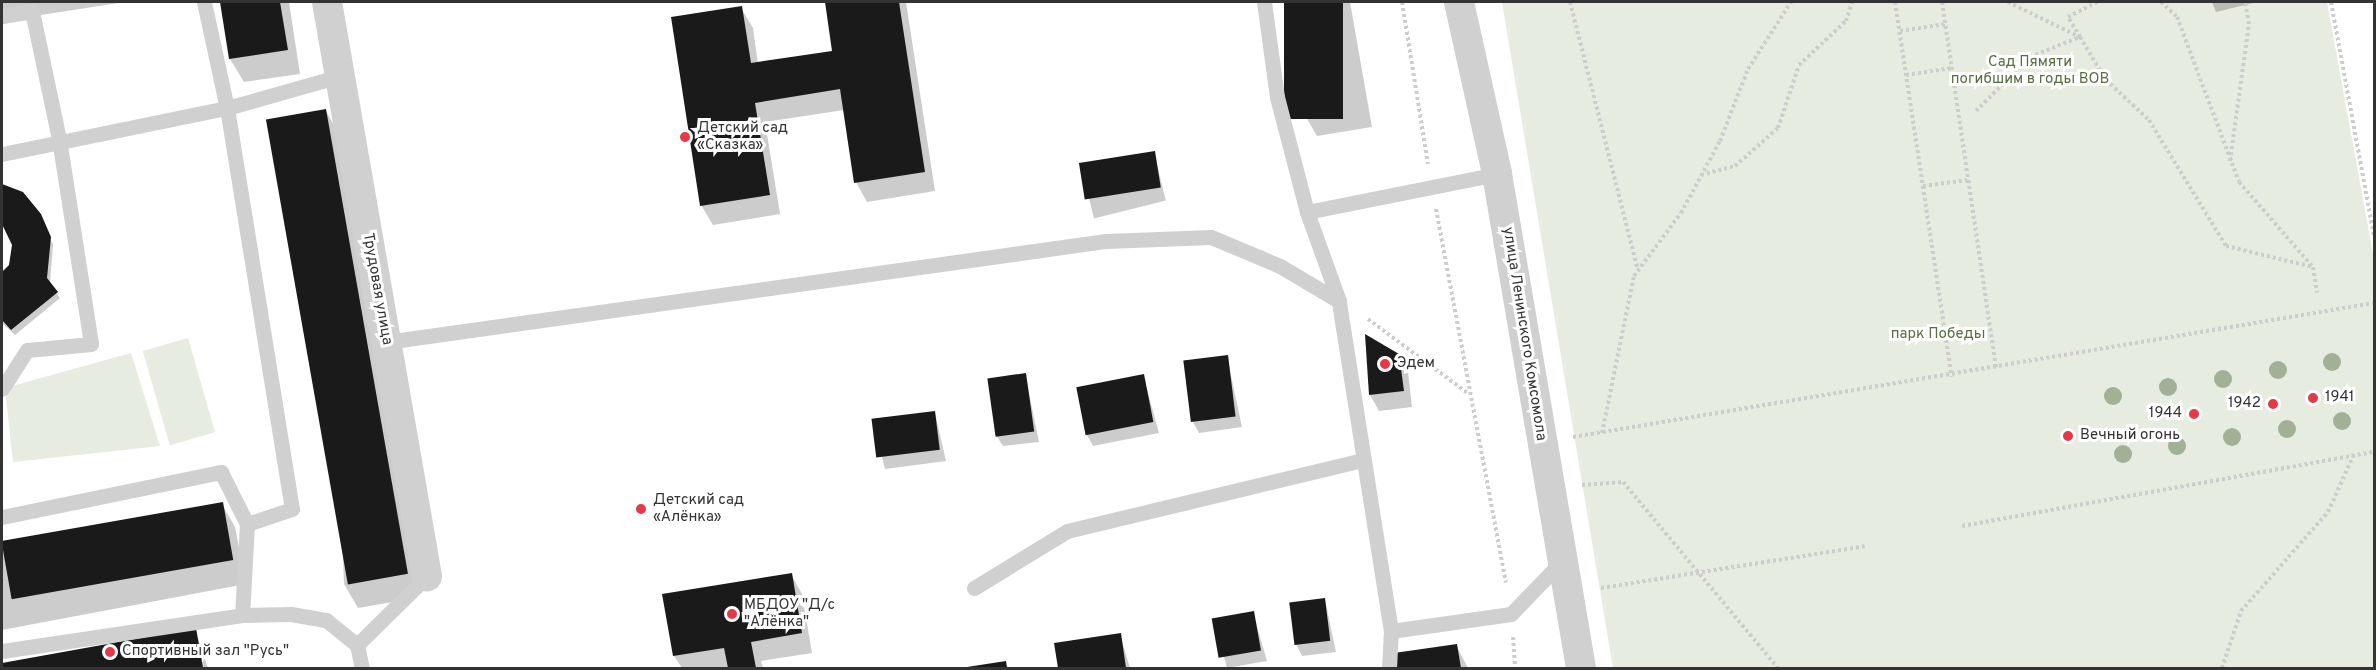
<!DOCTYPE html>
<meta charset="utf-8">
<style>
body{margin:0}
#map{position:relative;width:2376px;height:670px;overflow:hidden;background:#fff;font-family:Overpass,sans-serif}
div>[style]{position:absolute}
.green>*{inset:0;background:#e6ecdf;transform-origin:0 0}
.shadow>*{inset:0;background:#0003;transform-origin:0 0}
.building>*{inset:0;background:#1a1a1a;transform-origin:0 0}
.path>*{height:4px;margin-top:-2px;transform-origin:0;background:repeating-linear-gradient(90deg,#cdcdcd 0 3px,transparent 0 6px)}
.service>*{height:15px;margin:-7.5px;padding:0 7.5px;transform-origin:7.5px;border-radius:7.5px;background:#d0d0d0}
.minor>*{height:30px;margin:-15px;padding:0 15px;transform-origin:15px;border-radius:15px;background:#d0d0d0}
.trees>*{width:18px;height:18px;margin:-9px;border-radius:50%;background:#a2b095}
.dots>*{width:16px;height:16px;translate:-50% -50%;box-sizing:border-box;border:3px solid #fff;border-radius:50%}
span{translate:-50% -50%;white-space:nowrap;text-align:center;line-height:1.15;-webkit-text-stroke:6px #fff;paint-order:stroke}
.park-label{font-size:15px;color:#56703f}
.poi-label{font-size:15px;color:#333}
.left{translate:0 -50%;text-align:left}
.right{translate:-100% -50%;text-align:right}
.street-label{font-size:15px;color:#333}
.frame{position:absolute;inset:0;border:3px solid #333;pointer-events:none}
</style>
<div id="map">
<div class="green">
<i style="clip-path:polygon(1502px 2px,2327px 2px,2374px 259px,2374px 668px,1613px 668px)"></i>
<i style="left:188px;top:338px;width:98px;height:47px;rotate:74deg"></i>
<i style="clip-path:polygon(131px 353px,160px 446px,13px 462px,5px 388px)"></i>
</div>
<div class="shadow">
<i style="clip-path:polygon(2px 2px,125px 2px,2px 21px)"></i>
<i style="clip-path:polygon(221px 2px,289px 2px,300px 74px,244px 82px,230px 59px)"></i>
<i style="clip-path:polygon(826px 2px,906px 2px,935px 191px,867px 202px,856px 182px,844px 110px,765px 122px,780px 214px,713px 225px,701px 205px,741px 8px,753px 28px,758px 64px,834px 52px)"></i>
<i style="clip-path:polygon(1286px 2px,1350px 2px,1372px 127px,1317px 136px,1306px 117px)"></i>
<i style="clip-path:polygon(2212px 2px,2257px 2px,2216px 12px)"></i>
<i style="clip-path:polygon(326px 111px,339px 134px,416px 598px,358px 608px,344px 584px)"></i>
<i style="left:1154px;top:153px;width:49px;height:74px;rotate:76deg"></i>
<i style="clip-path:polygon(2px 185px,22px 194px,53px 244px,50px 283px,60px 298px,15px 335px,2px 323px,2px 271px,10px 265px,13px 245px,2px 225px)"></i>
<i style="clip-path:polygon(1398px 355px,1408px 372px,1412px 407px,1379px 411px,1370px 395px)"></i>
<i style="clip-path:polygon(1227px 357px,1242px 427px,1199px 433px,1193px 422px)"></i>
<i style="clip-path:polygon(1025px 374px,1039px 442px,1003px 446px,996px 435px)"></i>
<i style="clip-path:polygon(1143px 375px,1159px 433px,1093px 446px,1087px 435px)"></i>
<i style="clip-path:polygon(935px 413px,946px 461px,885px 469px,873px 421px)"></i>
<i style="clip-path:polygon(222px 504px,235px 527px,246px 584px,2px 630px,2px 545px)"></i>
<i style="clip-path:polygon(791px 574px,802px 594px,812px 653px,761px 661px,763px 668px,682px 668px,674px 656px)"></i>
<i style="clip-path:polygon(1325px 600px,1336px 652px,1302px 656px,1296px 644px)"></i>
<i style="clip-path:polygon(1253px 613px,1267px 661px,1227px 668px,1214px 620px)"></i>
<i style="clip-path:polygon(195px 630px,208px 668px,2px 668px,2px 665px)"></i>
<i style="clip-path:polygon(1120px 635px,1130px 668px,1059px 668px,1056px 644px)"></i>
<i style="clip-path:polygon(1456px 645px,1468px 668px,1398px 668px,1396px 655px)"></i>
<i style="clip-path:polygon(1005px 663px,1009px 668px,968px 668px)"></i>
</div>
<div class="building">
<i style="clip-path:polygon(220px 2px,280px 2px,288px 50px,229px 59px)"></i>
<i style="clip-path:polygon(825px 2px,899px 2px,925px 172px,854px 183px,840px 89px,755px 103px,770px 195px,700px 206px,671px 17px,742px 6px,751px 63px,832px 51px)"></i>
<i style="left:1284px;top:2px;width:59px;height:117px"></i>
<i style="left:326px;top:109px;width:472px;height:61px;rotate:80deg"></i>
<i style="left:1155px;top:151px;width:37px;height:77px;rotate:81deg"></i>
<i style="clip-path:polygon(2px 184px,23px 192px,41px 214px,51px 237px,47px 278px,58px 292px,11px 330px,2px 320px,2px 272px,9px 265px,12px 245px,2px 224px)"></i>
<i style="clip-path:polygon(1365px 334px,1399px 354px,1404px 391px,1369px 395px)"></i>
<i style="left:1228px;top:355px;width:62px;height:45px;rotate:83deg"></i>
<i style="left:1026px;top:373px;width:59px;height:39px;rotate:82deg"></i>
<i style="left:1144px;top:374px;width:49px;height:69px;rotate:79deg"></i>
<i style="left:935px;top:411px;width:39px;height:64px;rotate:83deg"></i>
<i style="left:223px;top:502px;width:59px;height:225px;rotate:80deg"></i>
<i style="clip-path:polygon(792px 573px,802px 633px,751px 642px,756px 668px,728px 668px,724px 648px,673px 656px,662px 594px)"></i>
<i style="left:1325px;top:598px;width:43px;height:36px;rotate:83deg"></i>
<i style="left:1254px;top:611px;width:40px;height:43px;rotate:80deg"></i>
<i style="clip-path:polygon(196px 628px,203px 668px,2px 668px,2px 663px)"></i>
<i style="clip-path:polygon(1121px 633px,1126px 668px,1058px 668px,1054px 643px)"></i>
<i style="clip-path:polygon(1457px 644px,1461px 668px,1396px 668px,1394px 653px)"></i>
<i style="clip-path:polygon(1006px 661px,1007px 668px,967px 668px,967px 667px)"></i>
</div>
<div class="path">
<i style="left:1402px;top:2px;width:164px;rotate:80.9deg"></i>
<i style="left:1570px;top:2px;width:276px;rotate:75.8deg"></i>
<i style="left:1895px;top:2px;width:379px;rotate:81.4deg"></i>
<i style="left:1942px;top:2px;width:371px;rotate:81.6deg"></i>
<i style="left:2008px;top:2px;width:80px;rotate:25.9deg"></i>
<i style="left:2080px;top:37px;width:50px;rotate:58.8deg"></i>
<i style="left:2106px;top:80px;width:59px;rotate:42.9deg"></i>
<i style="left:2149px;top:120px;width:148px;rotate:58.6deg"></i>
<i style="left:2226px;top:246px;width:89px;rotate:13.6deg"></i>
<i style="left:2161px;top:2px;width:22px;rotate:43deg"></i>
<i style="left:2177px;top:17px;width:176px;rotate:69.4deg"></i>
<i style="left:2239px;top:182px;width:113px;rotate:49deg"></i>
<i style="left:2313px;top:267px;width:26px;rotate:81deg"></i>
<i style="left:2331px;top:2px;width:239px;rotate:79.6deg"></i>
<i style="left:1900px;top:31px;width:46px;rotate:-8.8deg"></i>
<i style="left:1906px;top:75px;width:46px;rotate:-8.8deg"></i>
<i style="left:1976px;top:111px;width:76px;rotate:-45deg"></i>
<i style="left:2030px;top:57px;width:54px;rotate:-21.8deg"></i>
<i style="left:2080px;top:37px;width:23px;rotate:-121deg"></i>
<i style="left:2068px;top:17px;width:34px;rotate:-27deg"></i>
<i style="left:2230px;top:161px;width:138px;rotate:-82.1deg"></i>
<i style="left:2249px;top:24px;width:22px;rotate:-100deg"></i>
<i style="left:1701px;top:175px;width:35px;rotate:-15deg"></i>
<i style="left:1735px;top:166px;width:57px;rotate:-41.5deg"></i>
<i style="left:1778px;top:128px;width:66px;rotate:-71.6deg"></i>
<i style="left:1799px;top:65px;width:64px;rotate:-43.1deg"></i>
<i style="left:1846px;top:21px;width:20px;rotate:-72deg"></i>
<i style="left:1923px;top:186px;width:45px;rotate:-7.6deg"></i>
<i style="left:1436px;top:209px;width:380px;rotate:79.4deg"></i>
<i style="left:1368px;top:319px;width:126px;rotate:36.6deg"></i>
<i style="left:1602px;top:433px;width:160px;rotate:-78.5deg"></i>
<i style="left:1634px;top:276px;width:79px;rotate:-53.3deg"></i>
<i style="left:1681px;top:213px;width:82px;rotate:-61.6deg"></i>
<i style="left:1720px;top:141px;width:77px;rotate:-68.7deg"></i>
<i style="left:1748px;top:69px;width:80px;rotate:-57.3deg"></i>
<i style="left:1573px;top:437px;width:812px;rotate:-9.5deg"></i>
<i style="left:1582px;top:485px;width:41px;rotate:-4.2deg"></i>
<i style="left:1623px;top:482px;width:242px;rotate:50.2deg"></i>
<i style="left:1962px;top:526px;width:419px;rotate:-10.2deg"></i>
<i style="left:1601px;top:588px;width:267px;rotate:-9deg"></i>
<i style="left:1513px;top:637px;width:31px;rotate:86deg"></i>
<i style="left:2222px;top:668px;width:60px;rotate:-71.6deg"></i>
<i style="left:2241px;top:611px;width:132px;rotate:-48.7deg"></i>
<i style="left:2328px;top:512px;width:61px;rotate:-65.9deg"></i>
</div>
<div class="service">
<i style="left:204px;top:2px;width:108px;rotate:77.8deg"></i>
<i style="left:227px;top:108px;width:406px;rotate:80.8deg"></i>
<i style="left:292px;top:509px;width:47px;rotate:161.6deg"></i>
<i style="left:247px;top:524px;width:91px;rotate:93.1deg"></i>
<i style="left:1264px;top:2px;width:96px;rotate:82.2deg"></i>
<i style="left:1277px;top:97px;width:119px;rotate:75.4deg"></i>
<i style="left:2px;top:16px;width:30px;rotate:-9deg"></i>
<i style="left:32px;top:11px;width:131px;rotate:78.1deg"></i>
<i style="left:59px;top:139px;width:207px;rotate:81.1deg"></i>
<i style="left:91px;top:344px;width:64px;rotate:174.6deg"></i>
<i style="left:27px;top:350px;width:46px;rotate:122.7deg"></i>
<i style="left:2px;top:154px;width:230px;rotate:-11.6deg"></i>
<i style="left:227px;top:108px;width:117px;rotate:-15.8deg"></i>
<i style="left:386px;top:342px;width:727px;rotate:-7.99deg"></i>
<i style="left:1106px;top:241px;width:105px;rotate:-2.2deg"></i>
<i style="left:1211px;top:237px;width:75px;rotate:22.8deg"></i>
<i style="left:1280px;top:266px;width:69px;rotate:30.7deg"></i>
<i style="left:2px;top:517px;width:224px;rotate:-11.6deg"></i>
<i style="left:221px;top:472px;width:58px;rotate:63.4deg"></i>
<i style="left:974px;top:588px;width:109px;rotate:-31.5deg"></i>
<i style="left:1067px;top:531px;width:304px;rotate:-13.5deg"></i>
<i style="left:1391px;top:631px;width:334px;rotate:-99deg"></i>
<i style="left:1339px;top:301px;width:95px;rotate:-109.8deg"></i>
<i style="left:1307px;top:212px;width:194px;rotate:-11.3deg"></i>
<i style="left:357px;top:645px;width:98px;rotate:-44.6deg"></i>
<i style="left:2px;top:651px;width:243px;rotate:-8.5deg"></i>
<i style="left:242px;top:615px;width:49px;rotate:-1.2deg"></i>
<i style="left:291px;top:614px;width:36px;rotate:10deg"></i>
<i style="left:326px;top:620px;width:40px;rotate:39deg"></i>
<i style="left:357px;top:645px;width:24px;rotate:78deg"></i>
<i style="left:1389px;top:668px;width:37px;rotate:-87deg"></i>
<i style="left:1391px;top:631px;width:121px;rotate:-8.1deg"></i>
<i style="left:1511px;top:614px;width:75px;rotate:-46.1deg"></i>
</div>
<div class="minor">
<i style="left:327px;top:2px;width:583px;rotate:80.12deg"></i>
<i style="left:1459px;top:2px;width:176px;rotate:77.5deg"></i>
<i style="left:1497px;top:174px;width:501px;rotate:80.35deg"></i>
</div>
<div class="trees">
<i style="left:2332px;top:362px"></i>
<i style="left:2278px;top:370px"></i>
<i style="left:2223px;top:379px"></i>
<i style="left:2168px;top:387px"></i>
<i style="left:2113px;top:396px"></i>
<i style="left:2342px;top:421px"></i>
<i style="left:2287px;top:429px"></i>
<i style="left:2232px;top:437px"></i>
<i style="left:2177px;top:446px"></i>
<i style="left:2123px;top:454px"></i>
</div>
<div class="dots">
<i style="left:685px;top:137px;background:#e63946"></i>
<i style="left:1385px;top:364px;background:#e63946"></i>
<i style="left:2313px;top:398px;background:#e63946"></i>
<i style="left:2273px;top:404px;background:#e63946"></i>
<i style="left:2194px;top:414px;background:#e63946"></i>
<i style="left:2068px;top:436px;background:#e63946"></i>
<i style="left:641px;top:509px;background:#e63946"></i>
<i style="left:732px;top:614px;background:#e63946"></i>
<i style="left:110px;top:652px;background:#e63946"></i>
</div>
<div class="park-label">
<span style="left:2030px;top:71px">Сад Пямяти<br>погибшим в годы ВОВ</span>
<span style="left:1938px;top:335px">парк Победы</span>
</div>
<div class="poi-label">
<span class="left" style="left:697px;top:137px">Детский сад<br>«Сказка»</span>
<span class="left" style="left:1397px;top:364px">Эдем</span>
<span class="left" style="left:2325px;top:398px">1941</span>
<span class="right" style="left:2261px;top:404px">1942</span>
<span class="right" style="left:2182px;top:414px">1944</span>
<span class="left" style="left:2080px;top:436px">Вечный огонь</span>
<span class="left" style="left:653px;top:509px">Детский сад<br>«Алёнка»</span>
<span class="left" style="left:744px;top:614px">МБДОУ "Д/с<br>"Алёнка"</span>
<span class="left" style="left:122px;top:652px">Спортивный зал "Русь"</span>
</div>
<div class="street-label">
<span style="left:377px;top:289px;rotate:80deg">Трудовая улица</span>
<span style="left:1524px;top:334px;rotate:81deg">улица Ленинского Комсомола</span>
</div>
<div class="frame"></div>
</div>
